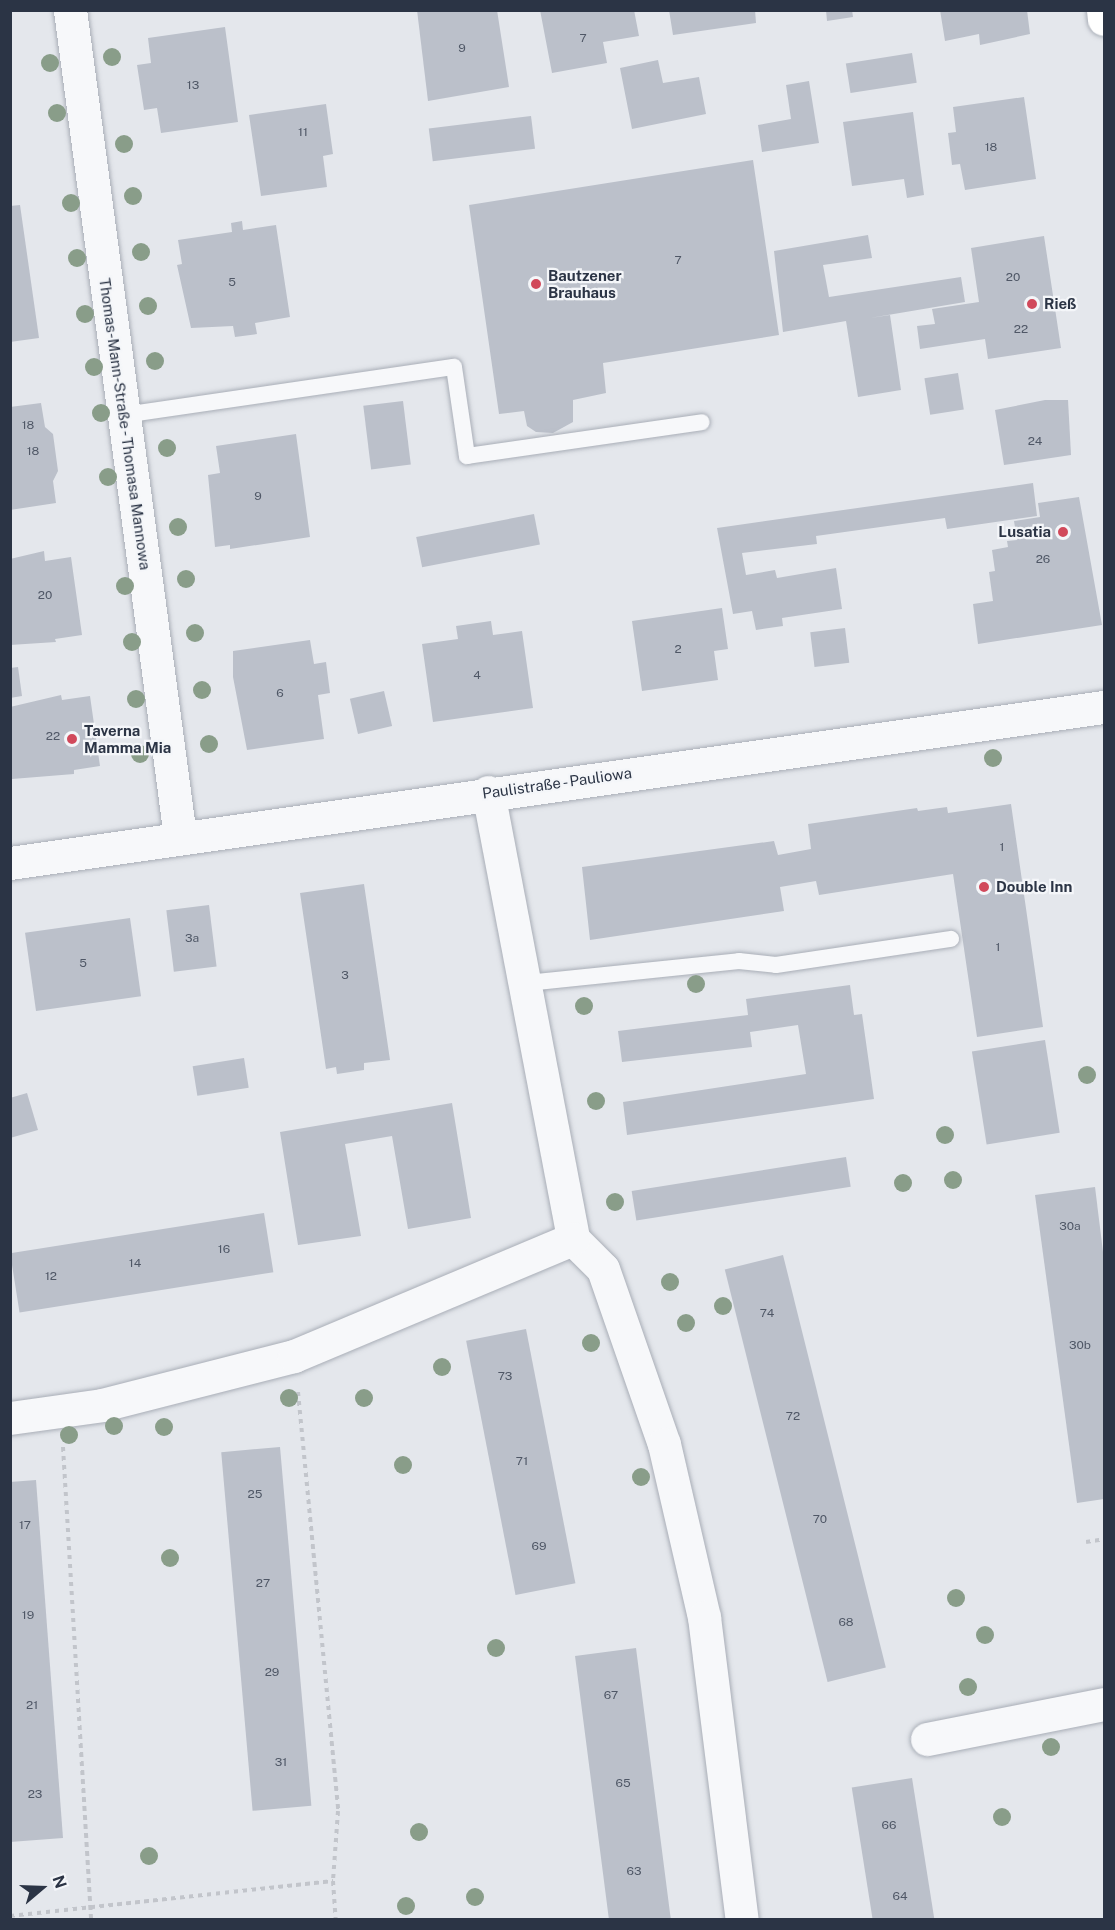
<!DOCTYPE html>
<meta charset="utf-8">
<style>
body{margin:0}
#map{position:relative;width:1115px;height:1930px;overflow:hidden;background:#e4e7ec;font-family:"Public Sans",sans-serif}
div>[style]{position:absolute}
.building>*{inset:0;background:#bbc0ca;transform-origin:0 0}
.path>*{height:4px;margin-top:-2px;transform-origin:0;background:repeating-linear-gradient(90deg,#c2c5cb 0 4.5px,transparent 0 9px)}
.roads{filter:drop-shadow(0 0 2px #a9aeb7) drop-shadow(0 0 2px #a9aeb7)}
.lane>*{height:16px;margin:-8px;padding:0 8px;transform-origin:8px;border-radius:8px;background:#f7f8fa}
.street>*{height:33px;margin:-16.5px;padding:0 16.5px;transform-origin:16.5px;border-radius:16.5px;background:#f7f8fa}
.secondary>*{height:33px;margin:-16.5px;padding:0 16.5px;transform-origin:16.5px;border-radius:16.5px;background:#fff}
.trees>*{width:18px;height:18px;margin:-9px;border-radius:50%;background:#899d89}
.dots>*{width:16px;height:16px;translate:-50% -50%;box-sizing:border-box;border:3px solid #f4f6f9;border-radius:50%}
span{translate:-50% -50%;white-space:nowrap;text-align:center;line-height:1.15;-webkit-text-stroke:4.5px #f4f6f9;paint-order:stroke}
.number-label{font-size:12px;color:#4f5766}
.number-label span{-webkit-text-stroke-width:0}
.poi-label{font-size:15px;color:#2b3445;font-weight:700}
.left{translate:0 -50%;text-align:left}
.right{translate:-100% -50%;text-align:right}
.street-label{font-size:15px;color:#2b3445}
.frame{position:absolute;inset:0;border:12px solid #2b3445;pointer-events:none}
.north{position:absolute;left:12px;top:1858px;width:60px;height:60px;-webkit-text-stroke:4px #f4f6f9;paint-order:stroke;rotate:71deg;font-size:16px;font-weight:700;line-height:24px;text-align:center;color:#2b3445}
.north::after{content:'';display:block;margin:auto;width:21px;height:27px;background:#2b3445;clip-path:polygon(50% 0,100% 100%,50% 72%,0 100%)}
</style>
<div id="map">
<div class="building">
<i style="clip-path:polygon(417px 10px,497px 10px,509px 87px,428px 101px)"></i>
<i style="clip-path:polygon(540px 10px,634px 10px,639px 36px,603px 42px,607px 63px,552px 73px)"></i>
<i style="clip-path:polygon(669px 10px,755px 10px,756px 23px,673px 35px)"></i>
<i style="clip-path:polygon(826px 10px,852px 10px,853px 17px,827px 21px)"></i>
<i style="clip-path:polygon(940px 10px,1027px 10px,1030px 34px,980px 45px,979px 34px,945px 41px)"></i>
<i style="clip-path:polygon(225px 27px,238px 122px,161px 133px,157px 108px,144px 110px,137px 65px,151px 63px,148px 38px)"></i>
<i style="left:912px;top:53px;width:30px;height:67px;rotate:81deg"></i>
<i style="clip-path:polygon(658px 60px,663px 83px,699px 77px,706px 114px,632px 129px,620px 68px)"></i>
<i style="clip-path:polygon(809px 81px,819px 143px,762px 152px,758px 125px,791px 119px,786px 85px)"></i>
<i style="clip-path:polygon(1024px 97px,1036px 179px,965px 190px,960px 164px,952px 165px,948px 133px,956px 132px,953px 107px)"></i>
<i style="clip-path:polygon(326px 104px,333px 154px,323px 156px,327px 187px,261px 196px,249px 115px)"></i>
<i style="clip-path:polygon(913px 112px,924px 195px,907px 198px,904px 179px,852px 186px,843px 122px)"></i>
<i style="left:531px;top:116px;width:33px;height:103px;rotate:83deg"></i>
<i style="clip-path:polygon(753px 160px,779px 335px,603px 363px,606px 393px,573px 400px,573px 422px,553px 433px,536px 432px,527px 426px,524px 411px,499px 414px,469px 205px)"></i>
<i style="clip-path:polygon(20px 205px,39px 338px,10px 342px,10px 206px)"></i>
<i style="clip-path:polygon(242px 221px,243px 230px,276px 225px,290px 317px,255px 323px,257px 334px,235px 337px,233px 326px,191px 328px,177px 265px,182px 264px,178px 240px,232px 232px,231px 223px)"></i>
<i style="clip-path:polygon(868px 235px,872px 258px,823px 265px,829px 297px,961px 277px,965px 302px,870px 318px,890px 315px,901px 390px,858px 397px,846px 321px,783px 332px,774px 251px)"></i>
<i style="clip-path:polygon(1044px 236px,1061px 348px,988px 359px,985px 339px,920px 349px,917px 326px,935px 324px,932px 309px,979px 302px,971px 248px)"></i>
<i style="left:958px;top:373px;width:37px;height:34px;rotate:81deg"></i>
<i style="clip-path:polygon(1045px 400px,1068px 400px,1071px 455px,1004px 465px,995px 410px)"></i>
<i style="left:403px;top:401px;width:64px;height:40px;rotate:83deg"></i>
<i style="clip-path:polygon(41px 403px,45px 427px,53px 434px,58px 471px,53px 481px,56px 503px,10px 510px,10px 407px)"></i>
<i style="clip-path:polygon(296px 434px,310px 537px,230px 549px,230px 545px,215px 547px,208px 475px,220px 473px,216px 446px)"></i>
<i style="clip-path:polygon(1033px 483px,1037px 516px,947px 529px,945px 518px,816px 536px,817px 544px,742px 553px,746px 575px,775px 570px,777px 578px,836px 568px,842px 609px,782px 618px,783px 626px,756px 630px,752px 611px,733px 614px,717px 528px)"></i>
<i style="clip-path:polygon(1079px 497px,1102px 625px,978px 644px,973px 604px,993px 601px,989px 572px,995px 571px,992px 550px,1008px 547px,1007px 541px,1017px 540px,1014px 521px,1040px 517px,1038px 503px)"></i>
<i style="left:534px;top:514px;width:31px;height:120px;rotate:79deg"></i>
<i style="clip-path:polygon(44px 551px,45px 561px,71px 557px,82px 635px,55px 639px,56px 642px,10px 645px,10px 559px)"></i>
<i style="clip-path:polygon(722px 608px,728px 649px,714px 651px,718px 680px,642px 691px,632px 621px)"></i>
<i style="clip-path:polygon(491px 621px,493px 635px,522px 631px,533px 708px,433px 722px,422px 644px,458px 639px,456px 626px)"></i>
<i style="left:845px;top:628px;width:35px;height:35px;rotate:83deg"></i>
<i style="clip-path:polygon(310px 640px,314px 664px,326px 662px,330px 693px,318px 695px,324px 739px,247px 750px,233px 677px,233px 651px)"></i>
<i style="clip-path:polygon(18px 667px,22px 696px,10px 698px,10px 668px)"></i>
<i style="left:384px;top:691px;width:36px;height:35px;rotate:77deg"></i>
<i style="clip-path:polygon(61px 695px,62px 700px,90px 696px,100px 766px,74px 770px,74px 774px,12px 779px,10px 707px)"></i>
<i style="clip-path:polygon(1011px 804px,1043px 1027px,977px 1037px,953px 874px,819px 895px,816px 881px,780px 887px,784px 911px,590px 940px,582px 867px,774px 841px,778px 855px,811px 849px,808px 824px,917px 808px,918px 811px,947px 807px,948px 813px)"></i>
<i style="clip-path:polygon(364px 884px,390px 1060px,364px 1063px,364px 1070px,337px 1074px,336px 1067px,326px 1069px,300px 893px)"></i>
<i style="left:209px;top:905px;width:62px;height:43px;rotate:83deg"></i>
<i style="left:130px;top:918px;width:79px;height:106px;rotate:82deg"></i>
<i style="clip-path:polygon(850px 985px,854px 1015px,862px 1014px,874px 1099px,627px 1135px,623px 1102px,806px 1074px,798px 1025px,750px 1032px,752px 1047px,622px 1062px,618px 1031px,748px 1015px,746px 999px)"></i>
<i style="left:1045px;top:1040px;width:94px;height:74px;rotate:81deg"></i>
<i style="left:244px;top:1058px;width:30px;height:52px;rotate:81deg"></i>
<i style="clip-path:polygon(27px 1093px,38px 1130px,10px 1138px,10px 1098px)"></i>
<i style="clip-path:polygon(452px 1103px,471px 1218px,408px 1229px,392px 1136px,345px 1144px,361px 1236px,298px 1245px,280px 1132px)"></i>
<i style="left:846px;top:1157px;width:30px;height:217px;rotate:81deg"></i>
<i style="clip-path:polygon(1095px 1187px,1104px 1260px,1104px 1499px,1077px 1503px,1035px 1195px)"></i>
<i style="left:264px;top:1213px;width:60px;height:257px;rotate:81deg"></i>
<i style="left:783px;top:1255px;width:425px;height:60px;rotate:76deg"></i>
<i style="left:526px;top:1329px;width:259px;height:61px;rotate:79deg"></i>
<i style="left:280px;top:1447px;width:360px;height:59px;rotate:85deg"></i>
<i style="clip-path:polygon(36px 1480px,63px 1838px,10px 1842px,10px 1482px)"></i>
<i style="clip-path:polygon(636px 1648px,670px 1913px,671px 1920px,609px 1920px,575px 1656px)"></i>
<i style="left:912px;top:1778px;width:144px;height:61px;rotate:81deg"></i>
</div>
<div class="path">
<i style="left:298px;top:1392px;width:421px;rotate:84.5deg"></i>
<i style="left:338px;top:1811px;width:70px;rotate:94.1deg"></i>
<i style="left:333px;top:1881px;width:39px;rotate:86deg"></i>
<i style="left:63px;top:1447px;width:474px;rotate:86.6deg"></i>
<i style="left:1086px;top:1542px;width:18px;rotate:-9deg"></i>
<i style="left:10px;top:1916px;width:325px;rotate:-6.2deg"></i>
</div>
<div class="roads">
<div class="lane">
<i style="left:124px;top:415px;width:333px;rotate:-8.3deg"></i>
<i style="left:454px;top:367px;width:90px;rotate:81.7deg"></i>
<i style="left:467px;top:456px;width:237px;rotate:-8.2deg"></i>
<i style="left:527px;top:983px;width:213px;rotate:-5.9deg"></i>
<i style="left:739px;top:961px;width:37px;rotate:6deg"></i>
<i style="left:776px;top:965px;width:177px;rotate:-8.5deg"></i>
</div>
<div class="street">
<i style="left:70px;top:10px;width:834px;rotate:82.42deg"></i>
<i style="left:488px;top:792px;width:455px;rotate:79.2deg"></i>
<i style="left:573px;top:1239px;width:42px;rotate:45deg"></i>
<i style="left:603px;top:1269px;width:185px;rotate:70.8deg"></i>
<i style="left:664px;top:1444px;width:178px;rotate:77deg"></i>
<i style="left:704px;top:1617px;width:305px;rotate:82.9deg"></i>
<i style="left:10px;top:863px;width:1105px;rotate:-8.12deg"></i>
<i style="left:10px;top:1418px;width:93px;rotate:-8deg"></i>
<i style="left:102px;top:1405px;width:198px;rotate:-14.3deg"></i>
<i style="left:294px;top:1356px;width:303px;rotate:-22.8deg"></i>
<i style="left:927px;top:1739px;width:180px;rotate:-11.2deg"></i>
</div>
<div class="secondary">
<i style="left:1103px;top:10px;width:9px;rotate:84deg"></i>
</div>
</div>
<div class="trees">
<i style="left:112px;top:57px"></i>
<i style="left:50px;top:63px"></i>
<i style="left:57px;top:113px"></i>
<i style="left:124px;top:144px"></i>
<i style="left:133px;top:196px"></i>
<i style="left:71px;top:203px"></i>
<i style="left:141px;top:252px"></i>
<i style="left:77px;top:258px"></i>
<i style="left:148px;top:306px"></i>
<i style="left:85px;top:314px"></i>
<i style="left:155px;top:361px"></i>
<i style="left:94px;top:367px"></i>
<i style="left:101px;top:413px"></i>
<i style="left:167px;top:448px"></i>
<i style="left:108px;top:477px"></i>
<i style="left:178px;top:527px"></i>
<i style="left:186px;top:579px"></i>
<i style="left:125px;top:586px"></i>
<i style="left:195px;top:633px"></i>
<i style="left:132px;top:642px"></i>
<i style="left:202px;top:690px"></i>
<i style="left:136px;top:699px"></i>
<i style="left:209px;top:744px"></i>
<i style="left:140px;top:754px"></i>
<i style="left:993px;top:758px"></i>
<i style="left:696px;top:984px"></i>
<i style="left:584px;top:1006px"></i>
<i style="left:1087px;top:1075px"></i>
<i style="left:596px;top:1101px"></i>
<i style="left:945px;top:1135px"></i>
<i style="left:953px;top:1180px"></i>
<i style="left:903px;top:1183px"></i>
<i style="left:615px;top:1202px"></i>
<i style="left:670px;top:1282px"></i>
<i style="left:723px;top:1306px"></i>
<i style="left:686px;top:1323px"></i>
<i style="left:591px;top:1343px"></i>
<i style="left:442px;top:1367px"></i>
<i style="left:289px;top:1398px"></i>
<i style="left:364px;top:1398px"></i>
<i style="left:114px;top:1426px"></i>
<i style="left:164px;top:1427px"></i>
<i style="left:69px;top:1435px"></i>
<i style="left:403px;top:1465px"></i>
<i style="left:641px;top:1477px"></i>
<i style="left:170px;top:1558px"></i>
<i style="left:956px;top:1598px"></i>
<i style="left:985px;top:1635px"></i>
<i style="left:496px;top:1648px"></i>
<i style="left:968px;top:1687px"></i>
<i style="left:1051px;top:1747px"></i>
<i style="left:1002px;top:1817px"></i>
<i style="left:419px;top:1832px"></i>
<i style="left:149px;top:1856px"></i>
<i style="left:475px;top:1897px"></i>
<i style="left:406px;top:1906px"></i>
</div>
<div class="dots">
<i style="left:536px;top:284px;background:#d1495b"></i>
<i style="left:1032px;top:304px;background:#d1495b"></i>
<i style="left:1063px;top:532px;background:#d1495b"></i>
<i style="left:72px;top:739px;background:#d1495b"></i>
<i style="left:984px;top:887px;background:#d1495b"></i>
</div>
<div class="number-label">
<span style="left:583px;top:39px">7</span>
<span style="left:462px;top:49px">9</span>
<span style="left:193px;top:86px">13</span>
<span style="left:303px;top:133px">11</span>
<span style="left:991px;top:148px">18</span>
<span style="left:678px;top:261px">7</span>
<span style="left:1013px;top:278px">20</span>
<span style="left:232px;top:283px">5</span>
<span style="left:1021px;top:330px">22</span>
<span style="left:28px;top:426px">18</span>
<span style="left:1035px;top:442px">24</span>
<span style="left:33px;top:452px">18</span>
<span style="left:258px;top:497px">9</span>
<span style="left:1043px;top:560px">26</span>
<span style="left:45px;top:596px">20</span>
<span style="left:678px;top:650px">2</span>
<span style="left:477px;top:676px">4</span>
<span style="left:280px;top:694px">6</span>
<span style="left:53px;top:737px">22</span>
<span style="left:1002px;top:848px">1</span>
<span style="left:192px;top:939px">3a</span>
<span style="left:998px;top:948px">1</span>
<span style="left:83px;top:964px">5</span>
<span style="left:345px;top:976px">3</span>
<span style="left:1070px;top:1227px">30a</span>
<span style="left:224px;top:1250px">16</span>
<span style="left:135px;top:1264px">14</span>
<span style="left:51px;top:1277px">12</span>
<span style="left:767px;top:1314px">74</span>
<span style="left:1080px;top:1346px">30b</span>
<span style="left:505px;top:1377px">73</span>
<span style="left:793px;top:1417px">72</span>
<span style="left:522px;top:1462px">71</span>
<span style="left:255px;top:1495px">25</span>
<span style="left:820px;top:1520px">70</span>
<span style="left:25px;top:1526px">17</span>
<span style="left:539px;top:1547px">69</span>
<span style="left:263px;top:1584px">27</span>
<span style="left:28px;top:1616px">19</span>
<span style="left:846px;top:1623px">68</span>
<span style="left:272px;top:1673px">29</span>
<span style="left:611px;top:1696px">67</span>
<span style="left:32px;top:1706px">21</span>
<span style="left:281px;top:1763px">31</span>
<span style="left:623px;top:1784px">65</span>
<span style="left:35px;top:1795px">23</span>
<span style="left:889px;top:1826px">66</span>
<span style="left:634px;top:1872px">63</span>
<span style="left:900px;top:1897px">64</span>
</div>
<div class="poi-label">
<span class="left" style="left:548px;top:284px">Bautzener<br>Brauhaus</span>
<span class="left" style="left:1044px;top:304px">Rieß</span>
<span class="right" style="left:1051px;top:532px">Lusatia</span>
<span class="left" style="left:84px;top:739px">Taverna<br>Mamma Mia</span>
<span class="left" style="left:996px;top:887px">Double Inn</span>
</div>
<div class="street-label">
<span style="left:125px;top:424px;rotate:82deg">Thomas-Mann-Straße - Thomasa Mannowa</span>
<span style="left:557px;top:783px;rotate:-8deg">Paulistraße - Pauliowa</span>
</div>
<div class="frame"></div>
<div class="north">N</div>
</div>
